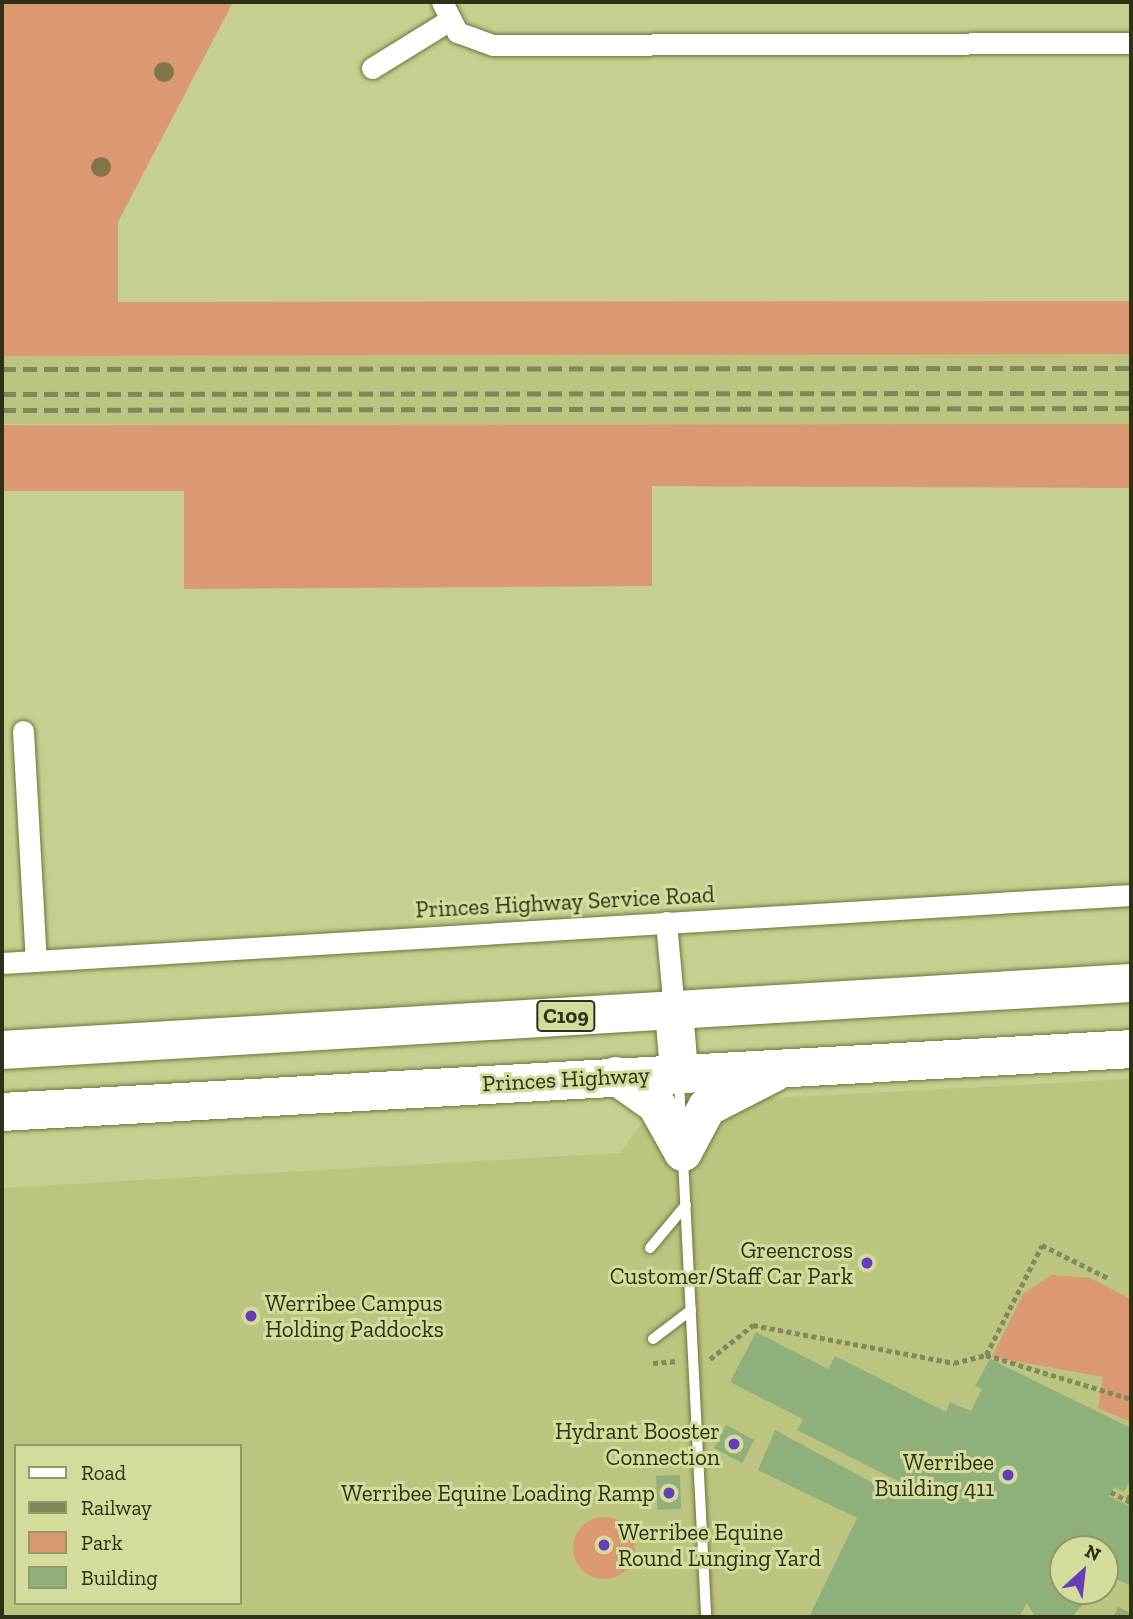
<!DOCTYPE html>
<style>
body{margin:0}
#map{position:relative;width:1133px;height:1619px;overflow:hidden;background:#c7cf90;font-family:"Zilla Slab",serif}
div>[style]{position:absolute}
.built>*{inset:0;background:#bcc47f;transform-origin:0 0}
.green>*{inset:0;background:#da9970}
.round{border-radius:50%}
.building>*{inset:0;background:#90b07b;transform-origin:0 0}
.path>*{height:4.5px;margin-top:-2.25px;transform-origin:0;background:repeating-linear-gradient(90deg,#83895b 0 5px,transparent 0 8.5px)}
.roads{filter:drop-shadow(0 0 2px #6f7539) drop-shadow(0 0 2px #6f7539)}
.lane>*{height:10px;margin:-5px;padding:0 5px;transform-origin:5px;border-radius:5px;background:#fff}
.street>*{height:21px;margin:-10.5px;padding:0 10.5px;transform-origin:10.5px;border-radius:10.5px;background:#fff}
.highway>*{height:38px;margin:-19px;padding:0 19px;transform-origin:19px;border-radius:19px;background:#fff}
.rail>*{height:5px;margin-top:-2.5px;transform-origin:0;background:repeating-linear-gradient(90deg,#808658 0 14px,transparent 0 21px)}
.trees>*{width:20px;height:20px;margin:-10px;border-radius:50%;background:#83744b}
.dots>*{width:19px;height:19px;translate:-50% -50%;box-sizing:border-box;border:4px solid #d4dc9c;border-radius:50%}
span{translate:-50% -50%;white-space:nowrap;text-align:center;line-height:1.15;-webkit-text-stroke:6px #d4dc9c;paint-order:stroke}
.shield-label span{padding:2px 5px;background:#d4dc9c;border:2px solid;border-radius:5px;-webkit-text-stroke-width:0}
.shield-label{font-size:21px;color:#2e3118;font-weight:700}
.street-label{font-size:23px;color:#2e3118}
.poi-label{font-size:23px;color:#2e3118}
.right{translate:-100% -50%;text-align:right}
.left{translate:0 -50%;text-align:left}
.frame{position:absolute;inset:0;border:4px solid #2e3118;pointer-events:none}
.legend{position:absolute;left:14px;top:1444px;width:228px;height:161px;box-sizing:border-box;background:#d4dc9c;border:2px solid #929867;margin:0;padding:9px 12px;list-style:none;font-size:21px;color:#2e3118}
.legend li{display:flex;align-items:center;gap:14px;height:35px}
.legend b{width:35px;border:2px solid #929867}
.north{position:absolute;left:1049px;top:1535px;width:70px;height:70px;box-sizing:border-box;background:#d4dc9c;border:2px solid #929867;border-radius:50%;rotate:27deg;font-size:19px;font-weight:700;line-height:28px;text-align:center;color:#2e3118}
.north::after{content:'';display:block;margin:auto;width:24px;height:32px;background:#663eb7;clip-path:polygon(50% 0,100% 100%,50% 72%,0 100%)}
</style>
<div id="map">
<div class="built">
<i style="left:1131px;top:354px;width:70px;height:1129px;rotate:90deg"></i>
<i style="clip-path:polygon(evenodd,1131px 1079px,1131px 1617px,2px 1617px,2px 1188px,620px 1153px,656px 1104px,1131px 1079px,16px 1446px,240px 1446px,240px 1603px,16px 1603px,16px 1446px,1131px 1079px,1063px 1549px,1105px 1549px,1105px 1591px,1063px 1591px,1063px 1549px)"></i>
</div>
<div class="green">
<i style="clip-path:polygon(2px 2px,233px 2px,118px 222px,118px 302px,1131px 301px,1131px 354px,2px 356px)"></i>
<i style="clip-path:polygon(1131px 424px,1131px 488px,652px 486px,652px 586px,184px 589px,184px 491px,2px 491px,2px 425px)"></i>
<i style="clip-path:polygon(1051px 1275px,1090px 1278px,1131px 1299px,1131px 1422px,1098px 1408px,1103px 1377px,992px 1357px,1023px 1294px)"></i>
<i class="round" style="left:573px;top:1517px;width:62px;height:62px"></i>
</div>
<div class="building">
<i style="clip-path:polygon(756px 1332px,828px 1369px,835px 1356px,946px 1412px,950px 1402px,971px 1411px,982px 1389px,975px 1386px,990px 1359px,1131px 1428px,1131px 1479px,1124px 1492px,1114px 1487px,1109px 1496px,1131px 1507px,1131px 1586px,1105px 1574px,1105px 1549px,1063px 1549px,1063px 1591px,1095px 1591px,1072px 1617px,1035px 1617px,1027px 1603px,1019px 1617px,809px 1617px,857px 1518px,758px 1470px,775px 1430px,895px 1495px,900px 1482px,797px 1430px,803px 1419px,730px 1382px)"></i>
<i style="left:726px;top:1425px;width:32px;height:26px;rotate:28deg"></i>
<i style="left:680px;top:1475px;width:34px;height:24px;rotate:88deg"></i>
<i style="clip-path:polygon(1118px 1607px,1131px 1613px,1131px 1617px,1113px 1617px)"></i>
</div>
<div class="path">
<i style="left:986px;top:1355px;width:152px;rotate:16.9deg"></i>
<i style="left:710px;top:1359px;width:55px;rotate:-38.3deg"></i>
<i style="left:753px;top:1325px;width:205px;rotate:10.7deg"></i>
<i style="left:954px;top:1363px;width:33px;rotate:-14deg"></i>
<i style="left:986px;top:1355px;width:123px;rotate:-63deg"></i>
<i style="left:1042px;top:1245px;width:74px;rotate:26.6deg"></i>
<i style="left:653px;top:1363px;width:24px;rotate:-5deg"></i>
<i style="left:1111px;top:1492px;width:22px;rotate:27deg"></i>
<i style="left:1128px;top:1500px;width:8px;rotate:-67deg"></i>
</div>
<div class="roads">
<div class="lane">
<i style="left:679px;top:1082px;width:40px;rotate:87.1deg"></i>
<i style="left:683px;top:1159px;width:459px;rotate:87.1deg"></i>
<i style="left:650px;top:1248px;width:56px;rotate:-50.1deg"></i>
<i style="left:653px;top:1339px;width:48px;rotate:-37.3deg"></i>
</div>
<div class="street">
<i style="left:442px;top:2px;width:34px;rotate:63deg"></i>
<i style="left:457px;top:32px;width:38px;rotate:20deg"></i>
<i style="left:493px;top:45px;width:638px;rotate:-0.18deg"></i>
<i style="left:372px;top:68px;width:89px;rotate:-31.7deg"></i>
<i style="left:23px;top:731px;width:230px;rotate:86.8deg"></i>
<i style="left:666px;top:922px;width:88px;rotate:84.8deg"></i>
<i style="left:2px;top:963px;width:1131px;rotate:-3.45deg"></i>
</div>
<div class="highway">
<i style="left:674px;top:1010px;width:62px;rotate:85.4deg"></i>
<i style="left:2px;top:1050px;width:1131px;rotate:-3.4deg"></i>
<i style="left:616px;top:1076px;width:49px;rotate:35deg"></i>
<i style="left:656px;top:1104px;width:55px;rotate:60.6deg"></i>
<i style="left:2px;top:1112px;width:1131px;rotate:-3.19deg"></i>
<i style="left:683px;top:1152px;width:51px;rotate:-61.9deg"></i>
<i style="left:707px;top:1107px;width:76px;rotate:-27.2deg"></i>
</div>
</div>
<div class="rail">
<i style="left:2px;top:369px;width:1129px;rotate:-0.05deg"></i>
<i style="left:2px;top:394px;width:1129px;rotate:-0.05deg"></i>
<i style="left:2px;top:410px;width:1129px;rotate:-0.1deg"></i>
</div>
<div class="trees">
<i style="left:164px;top:72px"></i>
<i style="left:101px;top:167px"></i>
</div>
<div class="dots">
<i style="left:867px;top:1263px;background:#663eb7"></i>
<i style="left:251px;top:1316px;background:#663eb7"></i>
<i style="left:734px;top:1444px;background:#663eb7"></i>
<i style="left:1008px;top:1475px;background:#663eb7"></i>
<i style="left:669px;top:1493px;background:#663eb7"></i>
<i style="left:604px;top:1545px;background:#663eb7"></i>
</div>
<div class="shield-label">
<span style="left:566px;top:1016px">C109</span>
</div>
<div class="street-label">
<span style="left:565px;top:902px;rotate:-3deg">Princes Highway Service Road</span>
<span style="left:566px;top:1079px;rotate:-3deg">Princes Highway</span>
</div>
<div class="poi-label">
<span class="right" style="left:853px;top:1263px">Greencross<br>Customer/Staff Car Park</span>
<span class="left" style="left:265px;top:1316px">Werribee Campus<br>Holding Paddocks</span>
<span class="right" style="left:720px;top:1444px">Hydrant Booster<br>Connection</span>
<span class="right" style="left:994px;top:1475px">Werribee<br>Building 411</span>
<span class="right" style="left:655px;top:1493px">Werribee Equine Loading Ramp</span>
<span class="left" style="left:618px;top:1545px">Werribee Equine<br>Round Lunging Yard</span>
</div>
<div class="frame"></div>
<ul class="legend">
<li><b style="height:9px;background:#fff"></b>Road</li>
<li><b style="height:9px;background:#808658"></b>Railway</li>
<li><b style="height:19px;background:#da9970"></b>Park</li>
<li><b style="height:19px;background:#90b07b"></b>Building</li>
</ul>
<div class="north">N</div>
</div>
